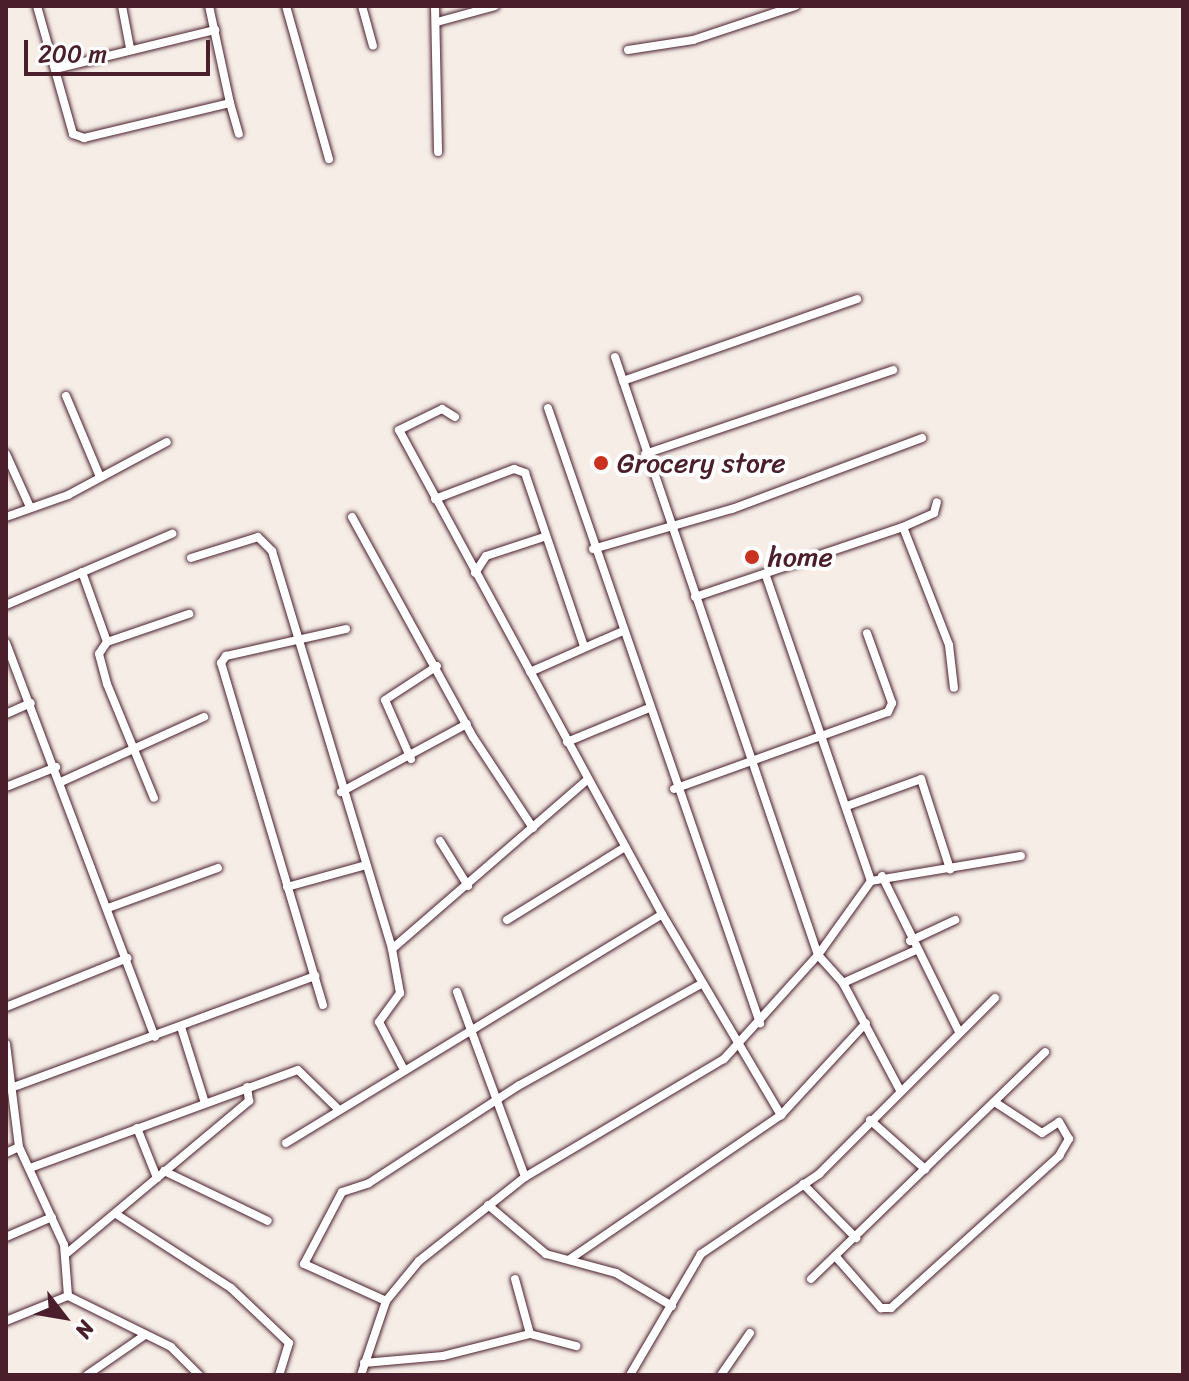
<!DOCTYPE html>
<style>
body{margin:0}
#map{position:relative;width:1189px;height:1381px;overflow:hidden;background:#f6ede7;font-family:Sriracha,sans-serif}
div>[style]{position:absolute}
.roads{filter:drop-shadow(0 0 2px #4a1f2b) drop-shadow(0 0 2px #4a1f2b)}
.minor>*{height:8px;margin:-4px;padding:0 4px;transform-origin:4px;border-radius:4px;background:#fff}
.dots>*{width:22px;height:22px;translate:-50% -50%;box-sizing:border-box;border:4px solid #fff;border-radius:50%}
span{translate:-50% -50%;white-space:nowrap;text-align:center;line-height:1.15;-webkit-text-stroke:8px #fff;paint-order:stroke}
.poi-label{font-size:28px;color:#4a1f2b}
.left{translate:0 -50%;text-align:left}
.frame{position:absolute;inset:0;border:8px solid #4a1f2b;pointer-events:none}
.north{position:absolute;left:24px;top:1277px;width:80px;height:80px;-webkit-text-stroke:6px #fff;paint-order:stroke;rotate:121deg;font-size:22px;font-weight:700;line-height:32px;text-align:center;color:#4a1f2b}
.north::after{content:'';display:block;margin:auto;width:28px;height:36px;background:#4a1f2b;clip-path:polygon(50% 0,100% 100%,50% 72%,0 100%)}
.scale{position:absolute;left:24px;top:40px;width:186px;height:36px;box-sizing:border-box;border:4px solid #4a1f2b;border-top:0;padding-left:10px;font-size:24px;line-height:28px;white-space:nowrap;color:#4a1f2b;-webkit-text-stroke:6px #fff;paint-order:stroke}
</style>
<div id="map">
<div class="roads">
<div class="minor">
<i style="left:37px;top:6px;width:133px;rotate:74.3deg"></i>
<i style="left:73px;top:134px;width:12px;rotate:20deg"></i>
<i style="left:84px;top:138px;width:150px;rotate:-13.5deg"></i>
<i style="left:230px;top:103px;width:99px;rotate:-102.2deg"></i>
<i style="left:122px;top:6px;width:43px;rotate:79.2deg"></i>
<i style="left:286px;top:6px;width:159px;rotate:74.3deg"></i>
<i style="left:362px;top:6px;width:41px;rotate:74.6deg"></i>
<i style="left:435px;top:6px;width:146px;rotate:88.8deg"></i>
<i style="left:437px;top:22px;width:60px;rotate:-15.4deg"></i>
<i style="left:628px;top:50px;width:66px;rotate:-8.7deg"></i>
<i style="left:693px;top:40px;width:108px;rotate:-18.4deg"></i>
<i style="left:55px;top:69px;width:165px;rotate:-13.7deg"></i>
<i style="left:230px;top:103px;width:32px;rotate:74deg"></i>
<i style="left:615px;top:357px;width:632px;rotate:71.25deg"></i>
<i style="left:818px;top:955px;width:38px;rotate:48deg"></i>
<i style="left:843px;top:983px;width:123px;rotate:62deg"></i>
<i style="left:623px;top:381px;width:248px;rotate:-19.3deg"></i>
<i style="left:66px;top:396px;width:88px;rotate:67.2deg"></i>
<i style="left:548px;top:408px;width:651px;rotate:70.98deg"></i>
<i style="left:455px;top:417px;width:15px;rotate:-148deg"></i>
<i style="left:442px;top:409px;width:48px;rotate:154deg"></i>
<i style="left:399px;top:430px;width:551px;rotate:61.48deg"></i>
<i style="left:662px;top:914px;width:234px;rotate:59.4deg"></i>
<i style="left:6px;top:454px;width:58px;rotate:65.6deg"></i>
<i style="left:645px;top:454px;width:262px;rotate:-18.7deg"></i>
<i style="left:435px;top:499px;width:85px;rotate:-20.8deg"></i>
<i style="left:514px;top:469px;width:12px;rotate:20deg"></i>
<i style="left:525px;top:473px;width:183px;rotate:71.2deg"></i>
<i style="left:6px;top:517px;width:66px;rotate:-19.5deg"></i>
<i style="left:68px;top:495px;width:112px;rotate:-28.2deg"></i>
<i style="left:352px;top:517px;width:251px;rotate:61.2deg"></i>
<i style="left:473px;top:737px;width:109px;rotate:56.6deg"></i>
<i style="left:903px;top:527px;width:127px;rotate:68.7deg"></i>
<i style="left:949px;top:645px;width:43px;rotate:83.4deg"></i>
<i style="left:593px;top:549px;width:145px;rotate:-16.1deg"></i>
<i style="left:732px;top:509px;width:203px;rotate:-20.5deg"></i>
<i style="left:191px;top:558px;width:70px;rotate:-17.4deg"></i>
<i style="left:258px;top:537px;width:20px;rotate:45deg"></i>
<i style="left:272px;top:551px;width:416px;rotate:73.2deg"></i>
<i style="left:392px;top:949px;width:45px;rotate:79.7deg"></i>
<i style="left:400px;top:993px;width:36px;rotate:126deg"></i>
<i style="left:379px;top:1022px;width:50px;rotate:62.4deg"></i>
<i style="left:82px;top:572px;width:74px;rotate:70.3deg"></i>
<i style="left:107px;top:642px;width:14px;rotate:124deg"></i>
<i style="left:99px;top:654px;width:31px;rotate:75deg"></i>
<i style="left:107px;top:684px;width:123px;rotate:67.6deg"></i>
<i style="left:475px;top:573px;width:20px;rotate:-57deg"></i>
<i style="left:486px;top:556px;width:61px;rotate:-18.1deg"></i>
<i style="left:766px;top:576px;width:323px;rotate:71deg"></i>
<i style="left:695px;top:597px;width:219px;rotate:-18.6deg"></i>
<i style="left:903px;top:527px;width:34px;rotate:-24deg"></i>
<i style="left:934px;top:513px;width:11px;rotate:-75deg"></i>
<i style="left:6px;top:605px;width:181px;rotate:-23.2deg"></i>
<i style="left:107px;top:642px;width:87px;rotate:-18.9deg"></i>
<i style="left:6px;top:643px;width:421px;rotate:69.3deg"></i>
<i style="left:530px;top:672px;width:102px;rotate:-23.8deg"></i>
<i style="left:6px;top:714px;width:27px;rotate:-24deg"></i>
<i style="left:567px;top:742px;width:89px;rotate:-22.5deg"></i>
<i style="left:411px;top:759px;width:64px;rotate:-113.8deg"></i>
<i style="left:385px;top:700px;width:62px;rotate:-33.2deg"></i>
<i style="left:63px;top:781px;width:155px;rotate:-24.4deg"></i>
<i style="left:6px;top:787px;width:54px;rotate:-21.8deg"></i>
<i style="left:674px;top:789px;width:227px;rotate:-19.8deg"></i>
<i style="left:888px;top:712px;width:10px;rotate:-66deg"></i>
<i style="left:892px;top:703px;width:74px;rotate:-109.7deg"></i>
<i style="left:341px;top:792px;width:143px;rotate:-28.4deg"></i>
<i style="left:847px;top:806px;width:79px;rotate:-20deg"></i>
<i style="left:921px;top:779px;width:95px;rotate:72.1deg"></i>
<i style="left:440px;top:841px;width:53px;rotate:58.1deg"></i>
<i style="left:882px;top:876px;width:172px;rotate:63.7deg"></i>
<i style="left:287px;top:887px;width:78px;rotate:-15.6deg"></i>
<i style="left:108px;top:908px;width:117px;rotate:-20deg"></i>
<i style="left:507px;top:920px;width:139px;rotate:-31.7deg"></i>
<i style="left:910px;top:941px;width:50px;rotate:-25deg"></i>
<i style="left:392px;top:949px;width:259px;rotate:-40.9deg"></i>
<i style="left:843px;top:983px;width:78px;rotate:-24.3deg"></i>
<i style="left:457px;top:992px;width:197px;rotate:69.8deg"></i>
<i style="left:323px;top:1005px;width:357px;rotate:-106.6deg"></i>
<i style="left:221px;top:663px;width:9px;rotate:-54deg"></i>
<i style="left:226px;top:656px;width:123px;rotate:-12.7deg"></i>
<i style="left:6px;top:1007px;width:131px;rotate:-22deg"></i>
<i style="left:181px;top:1027px;width:80px;rotate:72.5deg"></i>
<i style="left:6px;top:1044px;width:104px;rotate:82.8deg"></i>
<i style="left:19px;top:1147px;width:108px;rotate:65.3deg"></i>
<i style="left:64px;top:1245px;width:51px;rotate:85.5deg"></i>
<i style="left:16px;top:1086px;width:319px;rotate:-20.2deg"></i>
<i style="left:870px;top:1120px;width:74px;rotate:41.7deg"></i>
<i style="left:137px;top:1128px;width:54px;rotate:68.2deg"></i>
<i style="left:286px;top:1143px;width:440px;rotate:-31.3deg"></i>
<i style="left:6px;top:1153px;width:14px;rotate:-25deg"></i>
<i style="left:30px;top:1168px;width:285px;rotate:-20.1deg"></i>
<i style="left:298px;top:1070px;width:54px;rotate:44.3deg"></i>
<i style="left:164px;top:1171px;width:115px;rotate:25.7deg"></i>
<i style="left:803px;top:1184px;width:76px;rotate:45.5deg"></i>
<i style="left:488px;top:1205px;width:76px;rotate:40.2deg"></i>
<i style="left:546px;top:1254px;width:73px;rotate:15.2deg"></i>
<i style="left:616px;top:1273px;width:65px;rotate:30.5deg"></i>
<i style="left:116px;top:1214px;width:137px;rotate:32.8deg"></i>
<i style="left:231px;top:1288px;width:80px;rotate:43.5deg"></i>
<i style="left:289px;top:1343px;width:34px;rotate:107deg"></i>
<i style="left:6px;top:1237px;width:50px;rotate:-23.5deg"></i>
<i style="left:66px;top:1254px;width:239px;rotate:-39.9deg"></i>
<i style="left:249px;top:1101px;width:14px;rotate:-98deg"></i>
<i style="left:837px;top:1258px;width:67px;rotate:48.7deg"></i>
<i style="left:881px;top:1308px;width:10px"></i>
<i style="left:891px;top:1308px;width:227px;rotate:-42.1deg"></i>
<i style="left:1059px;top:1156px;width:20px;rotate:-60deg"></i>
<i style="left:1069px;top:1139px;width:20px;rotate:-120deg"></i>
<i style="left:1059px;top:1122px;width:20px;rotate:147deg"></i>
<i style="left:1042px;top:1133px;width:55px;rotate:-146.9deg"></i>
<i style="left:570px;top:1259px;width:255px;rotate:-34.3deg"></i>
<i style="left:781px;top:1115px;width:125px;rotate:-47.3deg"></i>
<i style="left:515px;top:1279px;width:57px;rotate:74.7deg"></i>
<i style="left:811px;top:1279px;width:326px;rotate:-44.1deg"></i>
<i style="left:386px;top:1301px;width:90px;rotate:-155.7deg"></i>
<i style="left:304px;top:1264px;width:81px;rotate:-62.2deg"></i>
<i style="left:342px;top:1192px;width:28px;rotate:-18deg"></i>
<i style="left:369px;top:1183px;width:178px;rotate:-33.1deg"></i>
<i style="left:518px;top:1086px;width:210px;rotate:-29.1deg"></i>
<i style="left:6px;top:1321px;width:67px;rotate:-22deg"></i>
<i style="left:68px;top:1296px;width:115px;rotate:26.3deg"></i>
<i style="left:171px;top:1347px;width:40px;rotate:45deg"></i>
<i style="left:364px;top:1363px;width:79px;rotate:-5.1deg"></i>
<i style="left:443px;top:1356px;width:90px;rotate:-14.2deg"></i>
<i style="left:530px;top:1334px;width:48px;rotate:14.6deg"></i>
<i style="left:87px;top:1375px;width:70px;rotate:-34.6deg"></i>
<i style="left:361px;top:1375px;width:78px;rotate:-71.3deg"></i>
<i style="left:386px;top:1301px;width:52px;rotate:-50.5deg"></i>
<i style="left:419px;top:1261px;width:135px;rotate:-38.4deg"></i>
<i style="left:525px;top:1177px;width:231px;rotate:-30.7deg"></i>
<i style="left:724px;top:1059px;width:140px;rotate:-47.9deg"></i>
<i style="left:818px;top:955px;width:91px;rotate:-54.4deg"></i>
<i style="left:871px;top:881px;width:152px;rotate:-9.5deg"></i>
<i style="left:630px;top:1375px;width:140px;rotate:-59.6deg"></i>
<i style="left:701px;top:1254px;width:143px;rotate:-34.1deg"></i>
<i style="left:819px;top:1174px;width:249px;rotate:-45deg"></i>
<i style="left:721px;top:1375px;width:51px;rotate:-55.4deg"></i>
</div>
</div>
<div class="dots">
<i style="left:601px;top:463px;background:#c8321e"></i>
<i style="left:752px;top:557px;background:#c8321e"></i>
</div>
<div class="poi-label">
<span class="left" style="left:617px;top:463px">Grocery store</span>
<span class="left" style="left:768px;top:557px">home</span>
</div>
<div class="frame"></div>
<div class="north">N</div>
<div class="scale">200 m</div>
</div>
